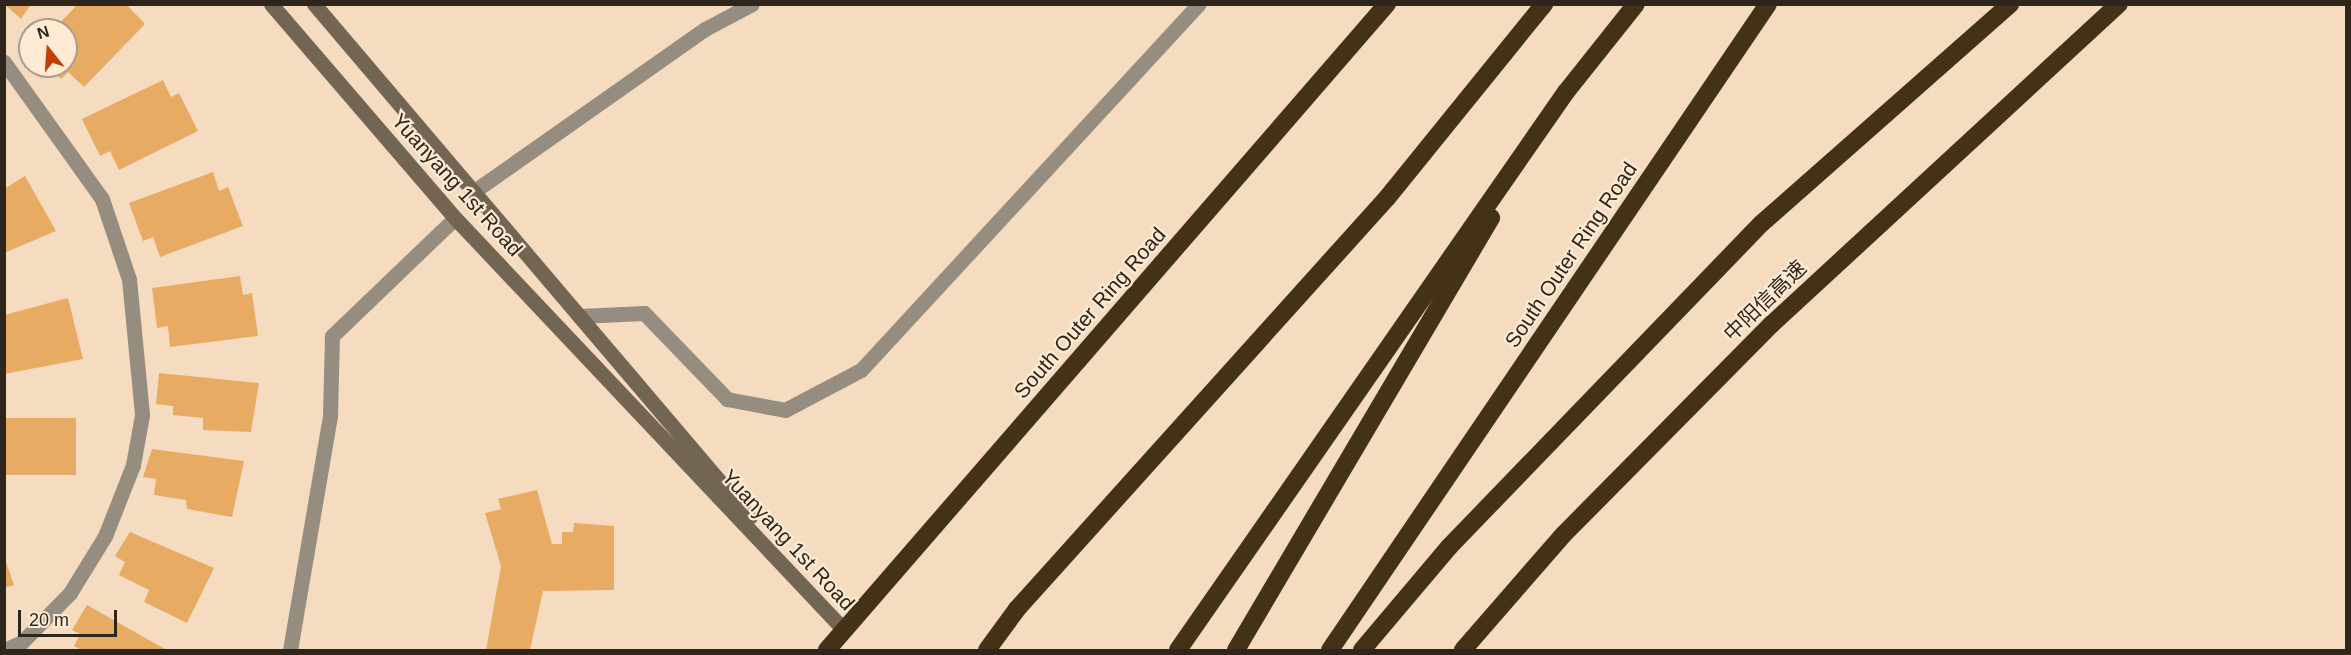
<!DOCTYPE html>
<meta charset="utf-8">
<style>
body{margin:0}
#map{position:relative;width:2351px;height:655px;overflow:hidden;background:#f5dcc0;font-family:Arial,"Noto Sans SC",sans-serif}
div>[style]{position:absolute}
.building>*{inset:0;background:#e8ab63;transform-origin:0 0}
.street>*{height:15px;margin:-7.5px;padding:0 7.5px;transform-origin:7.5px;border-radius:7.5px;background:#968d81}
.secondary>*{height:15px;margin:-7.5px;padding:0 7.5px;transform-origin:7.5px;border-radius:7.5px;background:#726653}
.highway>*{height:18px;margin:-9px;padding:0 9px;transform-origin:9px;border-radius:9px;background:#443218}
span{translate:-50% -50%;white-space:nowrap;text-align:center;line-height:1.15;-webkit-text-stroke:4.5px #ffead3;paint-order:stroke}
.street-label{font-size:21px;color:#2f261b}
.frame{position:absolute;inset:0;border:6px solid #2f261b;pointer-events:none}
.north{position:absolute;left:18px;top:18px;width:60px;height:60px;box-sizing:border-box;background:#ffead3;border:2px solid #ac9c89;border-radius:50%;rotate:343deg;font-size:16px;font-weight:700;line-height:24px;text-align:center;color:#2f261b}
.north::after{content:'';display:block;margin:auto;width:21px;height:27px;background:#c43d06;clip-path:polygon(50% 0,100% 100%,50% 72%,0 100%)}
.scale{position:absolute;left:18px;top:610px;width:99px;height:27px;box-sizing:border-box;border:3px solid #2f261b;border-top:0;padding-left:8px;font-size:18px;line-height:21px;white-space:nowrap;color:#2f261b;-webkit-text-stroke:4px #ffead3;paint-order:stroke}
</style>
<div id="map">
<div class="building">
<i style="clip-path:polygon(4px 4px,31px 4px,21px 19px)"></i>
<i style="clip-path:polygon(78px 4px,126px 4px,145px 24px,84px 87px,68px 72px,61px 79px,47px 66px,66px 66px,66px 30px,53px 30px)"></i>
<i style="clip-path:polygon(163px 80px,171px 97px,179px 93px,198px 131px,119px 170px,110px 151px,100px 156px,82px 119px)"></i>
<i style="clip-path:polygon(213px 172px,219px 191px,228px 187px,243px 226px,160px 257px,153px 237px,143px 241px,129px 203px)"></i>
<i style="clip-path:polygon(25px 176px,56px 231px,4px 253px,4px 189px)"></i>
<i style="clip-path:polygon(240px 276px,243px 295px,252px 293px,258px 336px,170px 347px,168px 326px,157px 328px,152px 288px)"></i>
<i style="clip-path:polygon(68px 298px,83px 359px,4px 374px,4px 315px)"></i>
<i style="clip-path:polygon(159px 373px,259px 383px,251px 432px,203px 430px,203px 418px,173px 415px,173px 406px,156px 404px)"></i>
<i style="left:4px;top:418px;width:72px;height:57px"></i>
<i style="clip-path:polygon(152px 449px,244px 461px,232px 517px,187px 509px,186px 500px,154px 495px,156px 479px,143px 477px)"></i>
<i style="clip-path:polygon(537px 490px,552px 544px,562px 544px,562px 532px,573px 532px,574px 523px,614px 526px,614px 590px,543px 591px,530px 650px,486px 650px,501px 566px,485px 513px,501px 509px,498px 499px)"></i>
<i style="clip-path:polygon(130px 532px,214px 568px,187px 623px,144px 602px,149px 590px,119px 575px,125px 562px,115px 556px)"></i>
<i style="clip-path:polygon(4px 556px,14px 585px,4px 588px)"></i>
<i style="clip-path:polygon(87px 605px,165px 649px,81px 650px,74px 646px,80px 634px,72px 630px)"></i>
</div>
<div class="street">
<i style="left:4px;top:62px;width:168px;rotate:54.4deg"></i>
<i style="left:102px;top:199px;width:84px;rotate:71.4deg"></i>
<i style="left:129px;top:279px;width:137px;rotate:84.5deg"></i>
<i style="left:142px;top:415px;width:51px;rotate:100.2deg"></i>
<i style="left:133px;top:465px;width:76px;rotate:111.5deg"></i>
<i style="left:105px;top:536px;width:67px;rotate:121.6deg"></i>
<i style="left:70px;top:593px;width:69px;rotate:134.4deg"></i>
<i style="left:22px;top:642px;width:20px;rotate:156deg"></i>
<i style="left:473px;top:192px;width:284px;rotate:-35.1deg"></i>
<i style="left:705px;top:29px;width:53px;rotate:-28deg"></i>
<i style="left:579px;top:316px;width:65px;rotate:-2.6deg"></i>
<i style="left:644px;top:313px;width:120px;rotate:46deg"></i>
<i style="left:727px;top:399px;width:59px;rotate:10.7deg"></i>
<i style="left:785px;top:410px;width:86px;rotate:-27.8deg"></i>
<i style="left:861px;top:370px;width:498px;rotate:-47.3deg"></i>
<i style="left:290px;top:650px;width:237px;rotate:-80.3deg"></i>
<i style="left:330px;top:416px;width:80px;rotate:-88.6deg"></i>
<i style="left:332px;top:336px;width:170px;rotate:-43.8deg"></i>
</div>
<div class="secondary">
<i style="left:271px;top:4px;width:282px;rotate:49.3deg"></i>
<i style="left:455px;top:218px;width:567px;rotate:46.64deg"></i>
<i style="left:314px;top:4px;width:673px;rotate:49.64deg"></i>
</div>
<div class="highway">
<i style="left:827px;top:650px;width:855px;rotate:-49.08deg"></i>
<i style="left:987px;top:650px;width:51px;rotate:-53.8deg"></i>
<i style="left:1017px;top:609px;width:553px;rotate:-48.01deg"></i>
<i style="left:1387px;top:198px;width:250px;rotate:-51deg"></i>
<i style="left:1178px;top:650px;width:680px;rotate:-55.19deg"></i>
<i style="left:1566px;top:92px;width:112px;rotate:-51.5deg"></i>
<i style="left:1236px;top:650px;width:502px;rotate:-59.45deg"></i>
<i style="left:1330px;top:650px;width:780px;rotate:-55.86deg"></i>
<i style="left:1362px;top:650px;width:135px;rotate:-49.8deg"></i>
<i style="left:1449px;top:547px;width:450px;rotate:-46deg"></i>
<i style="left:1762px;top:223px;width:331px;rotate:-41.4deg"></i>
<i style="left:1463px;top:650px;width:152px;rotate:-49deg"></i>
<i style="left:1563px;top:535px;width:297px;rotate:-45.3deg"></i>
<i style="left:1772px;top:324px;width:472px;rotate:-42.7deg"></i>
</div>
<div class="street-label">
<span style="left:457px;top:185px;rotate:48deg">Yuanyang 1st Road</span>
<span style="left:1571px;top:255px;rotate:-56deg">South Outer Ring Road</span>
<span style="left:1765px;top:301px;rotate:-44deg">中阳信高速</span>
<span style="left:1090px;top:313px;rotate:-49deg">South Outer Ring Road</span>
<span style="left:788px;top:540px;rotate:47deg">Yuanyang 1st Road</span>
</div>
<div class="frame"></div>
<div class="north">N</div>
<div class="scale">20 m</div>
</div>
